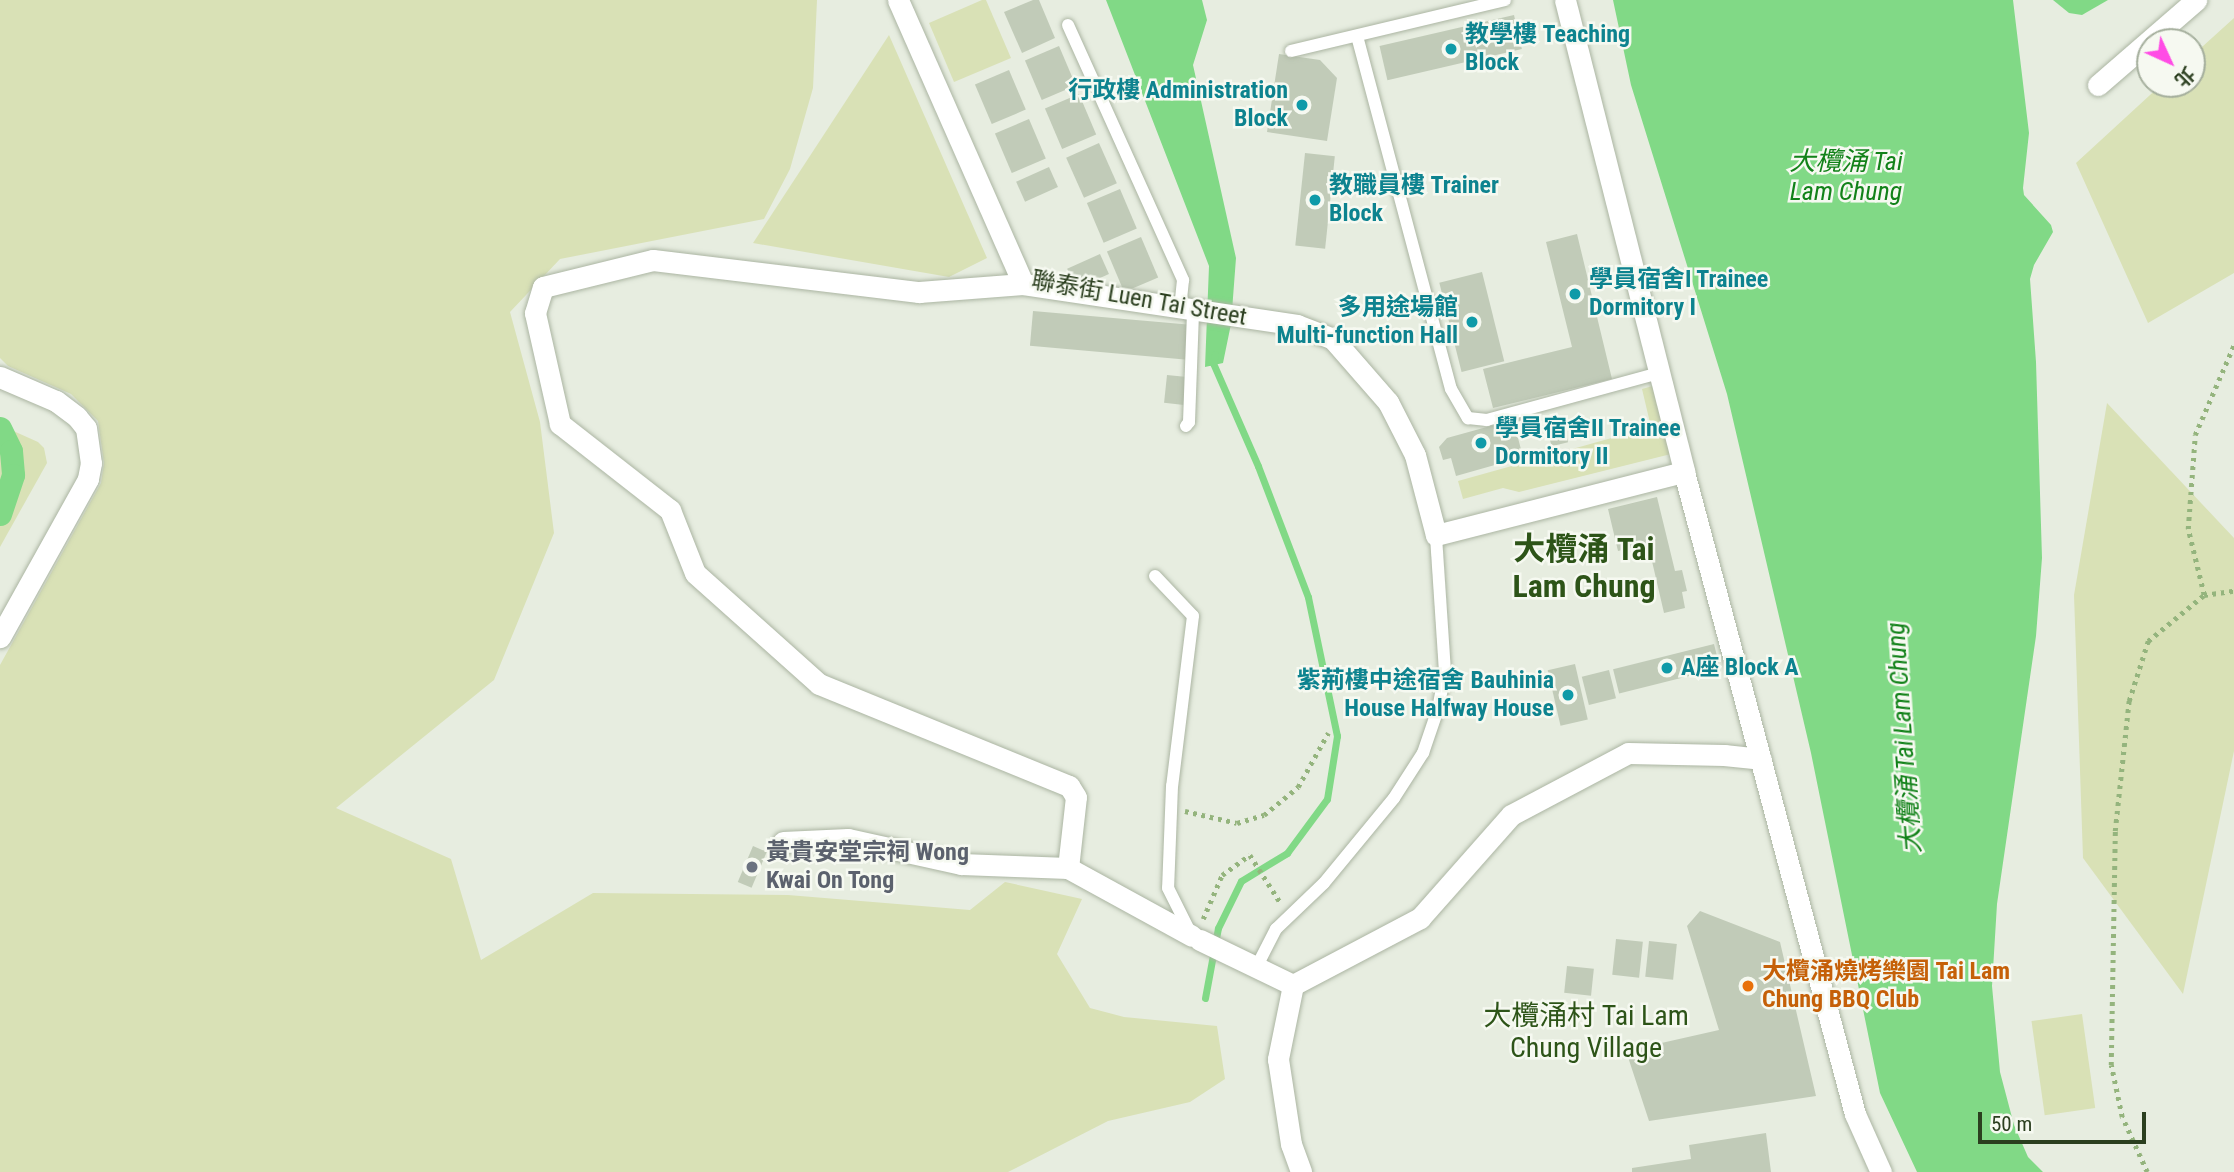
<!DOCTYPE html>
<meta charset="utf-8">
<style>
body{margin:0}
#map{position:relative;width:2234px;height:1172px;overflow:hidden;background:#e7ede0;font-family:"Roboto Condensed","Noto Sans TC",sans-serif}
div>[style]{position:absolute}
.green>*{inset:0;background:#d9e1b6;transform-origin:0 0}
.water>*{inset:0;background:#81d986}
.stream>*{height:7px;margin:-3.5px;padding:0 3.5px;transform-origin:3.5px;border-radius:3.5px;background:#81d986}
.canal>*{height:23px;margin:-11.5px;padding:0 11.5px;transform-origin:11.5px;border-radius:11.5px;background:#81d986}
.building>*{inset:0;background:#c1cbb8;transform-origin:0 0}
.path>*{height:4.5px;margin-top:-2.25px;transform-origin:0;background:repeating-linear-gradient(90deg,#94b47d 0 3.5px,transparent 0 8.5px)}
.roads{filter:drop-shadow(0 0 2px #abb5a2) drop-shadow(0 0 2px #abb5a2)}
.service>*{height:12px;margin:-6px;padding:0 6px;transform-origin:6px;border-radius:6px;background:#fff}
.minor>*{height:21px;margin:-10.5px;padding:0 10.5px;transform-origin:10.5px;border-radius:10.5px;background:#fff}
.tertiary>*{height:21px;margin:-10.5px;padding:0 10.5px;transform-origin:10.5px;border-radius:10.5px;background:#fff}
.dots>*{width:19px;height:19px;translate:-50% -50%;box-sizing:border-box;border:4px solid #f6f9f1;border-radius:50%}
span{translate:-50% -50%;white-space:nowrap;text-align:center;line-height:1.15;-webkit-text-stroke:5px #f6f9f1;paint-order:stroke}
.culture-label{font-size:24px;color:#0d838f;font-weight:700}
.left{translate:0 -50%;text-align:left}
.right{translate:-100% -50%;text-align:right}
.street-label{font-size:24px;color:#2b3f1f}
.worship-label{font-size:24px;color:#5b616d;font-weight:700}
.food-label{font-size:24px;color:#c56008;font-weight:700}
.water-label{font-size:26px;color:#128219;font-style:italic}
.quarter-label{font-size:28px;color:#2d5418}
.district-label{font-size:32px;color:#2d5418;font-weight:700}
.north{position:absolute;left:2136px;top:28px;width:70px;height:70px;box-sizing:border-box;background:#f6f9f1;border:2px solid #a5af9d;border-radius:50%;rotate:135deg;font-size:19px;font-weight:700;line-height:28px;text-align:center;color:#2b3f1f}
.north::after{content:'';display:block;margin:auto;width:24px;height:32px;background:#ff4ce5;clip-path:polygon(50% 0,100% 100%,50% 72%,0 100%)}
.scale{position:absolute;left:1978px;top:1112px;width:168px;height:32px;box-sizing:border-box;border:4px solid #2b3f1f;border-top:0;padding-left:9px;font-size:21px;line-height:24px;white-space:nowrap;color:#2b3f1f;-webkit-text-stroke:5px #f6f9f1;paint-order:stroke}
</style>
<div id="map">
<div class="green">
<i style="clip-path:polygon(0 0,817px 0,813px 88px,790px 169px,764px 219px,560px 259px,510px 312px,540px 422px,554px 533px,494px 680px,336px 808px,451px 859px,481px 960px,593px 893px,788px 895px,970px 910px,1005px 882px,1082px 899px,1057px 954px,1090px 1008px,1124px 1017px,1217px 1026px,1225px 1079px,1190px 1102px,1108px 1121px,1008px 1172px,0 1172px,0 665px,101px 483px,104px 463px,98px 421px,71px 394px,8px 366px,0 358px)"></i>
<i style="clip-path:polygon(982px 0,986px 0,1011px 58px,954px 82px,929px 23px)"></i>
<i style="clip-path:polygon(2234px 18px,2234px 273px,2148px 323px,2076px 163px,2162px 84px,2192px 84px,2192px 56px)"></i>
<i style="clip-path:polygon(889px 35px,987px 258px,949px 277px,753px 243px)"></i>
<i style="clip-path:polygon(1656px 385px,1675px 453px,1519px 492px,1503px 488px,1463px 499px,1458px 481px,1651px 427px,1642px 389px)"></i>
<i style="clip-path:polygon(2107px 403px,2234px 538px,2234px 751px,2183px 994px,2083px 858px,2074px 595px)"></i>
<i style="clip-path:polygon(0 425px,38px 442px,44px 448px,47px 463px,0 547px)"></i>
<i style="left:2082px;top:1014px;width:95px;height:51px;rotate:82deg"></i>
</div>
<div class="water">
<i style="clip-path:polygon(1106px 0,1202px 0,1207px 20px,1193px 65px,1236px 258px,1231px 324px,1223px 363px,1205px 367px,1209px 266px)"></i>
<i style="clip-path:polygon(1613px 0,2013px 0,2029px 133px,2023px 188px,2024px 195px,2051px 225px,2053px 232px,2034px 265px,2030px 279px,2036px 362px,2042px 558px,2036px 636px,1997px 904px,1992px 986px,2000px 1072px,2014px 1125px,2028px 1157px,2043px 1172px,1917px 1172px,1880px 1093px,1811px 753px,1727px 394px,1631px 85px)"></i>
<i style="clip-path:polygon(2053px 0,2108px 0,2082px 15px,2069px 13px)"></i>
</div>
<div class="stream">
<i style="left:1205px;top:998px;width:71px;rotate:-79.5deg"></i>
<i style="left:1218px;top:928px;width:52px;rotate:-63.9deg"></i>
<i style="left:1241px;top:881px;width:54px;rotate:-31.3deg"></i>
<i style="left:1287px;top:853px;width:67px;rotate:-53.5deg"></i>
<i style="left:1327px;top:799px;width:64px;rotate:-81deg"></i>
<i style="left:1337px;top:736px;width:142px;rotate:-101.8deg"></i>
<i style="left:1308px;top:597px;width:140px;rotate:-110.9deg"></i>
<i style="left:1258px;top:466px;width:112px;rotate:-113.6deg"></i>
<i style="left:1213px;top:363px;width:9px;rotate:-77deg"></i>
</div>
<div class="canal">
<i style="left:0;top:428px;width:25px;rotate:64deg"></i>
<i style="left:11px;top:451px;width:24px;rotate:85deg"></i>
<i style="left:13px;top:475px;width:41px;rotate:108.4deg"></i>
</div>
<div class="building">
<i style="clip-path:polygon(1033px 0,1039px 0,1055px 38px,1022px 53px,1004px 12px)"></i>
<i style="left:1514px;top:15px;width:35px;height:138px;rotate:77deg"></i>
<i style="left:1059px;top:46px;width:43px;height:37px;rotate:67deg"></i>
<i style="clip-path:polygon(1279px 54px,1320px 60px,1337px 78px,1327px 141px,1267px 132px)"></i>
<i style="left:1009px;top:70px;width:43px;height:37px;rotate:67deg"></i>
<i style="left:1079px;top:94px;width:44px;height:37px;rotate:67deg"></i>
<i style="left:1029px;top:119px;width:43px;height:37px;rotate:67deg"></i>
<i style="left:1099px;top:143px;width:44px;height:36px;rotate:66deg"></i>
<i style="left:1305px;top:153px;width:30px;height:93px;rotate:6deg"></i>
<i style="left:1049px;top:167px;width:22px;height:36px;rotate:66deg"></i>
<i style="left:1120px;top:189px;width:43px;height:36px;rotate:67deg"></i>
<i style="clip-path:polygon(1577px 234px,1612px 379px,1493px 408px,1483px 369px,1572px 347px,1546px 242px)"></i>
<i style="left:1141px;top:237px;width:44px;height:37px;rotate:67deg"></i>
<i style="left:1100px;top:254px;width:22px;height:36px;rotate:66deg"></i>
<i style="left:1482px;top:272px;width:92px;height:44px;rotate:76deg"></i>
<i style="left:1033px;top:311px;width:158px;height:35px;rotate:5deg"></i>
<i style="left:1167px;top:375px;width:20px;height:28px;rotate:6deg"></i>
<i style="clip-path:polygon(1523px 417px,1528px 436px,1518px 438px,1523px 457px,1456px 476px,1451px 458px,1443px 460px,1439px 447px,1447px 438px)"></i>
<i style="left:1562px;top:418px;width:25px;height:17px;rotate:76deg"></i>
<i style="clip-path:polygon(1657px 497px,1675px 571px,1682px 570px,1687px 591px,1682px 592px,1685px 608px,1664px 613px,1648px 544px,1618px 551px,1608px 509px)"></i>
<i style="left:1714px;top:644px;width:25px;height:104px;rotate:76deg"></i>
<i style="left:1575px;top:664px;width:57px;height:28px;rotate:77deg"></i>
<i style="left:1609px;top:670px;width:29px;height:28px;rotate:76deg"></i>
<i style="left:753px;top:846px;width:15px;height:39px;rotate:23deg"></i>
<i style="clip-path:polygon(1700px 911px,1780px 942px,1816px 1096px,1649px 1121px,1626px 1051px,1719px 1030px,1687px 926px)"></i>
<i style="left:1616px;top:939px;width:27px;height:36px;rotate:6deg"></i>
<i style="left:1649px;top:941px;width:28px;height:36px;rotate:6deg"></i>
<i style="left:1567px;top:966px;width:27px;height:27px;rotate:6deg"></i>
<i style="clip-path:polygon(1766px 1133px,1771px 1172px,1632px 1172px,1632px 1168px,1691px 1159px,1689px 1145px)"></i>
</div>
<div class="path">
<i style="left:2204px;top:595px;width:30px;rotate:-8deg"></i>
<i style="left:1185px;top:811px;width:53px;rotate:13deg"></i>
<i style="left:1237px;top:823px;width:28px;rotate:-17deg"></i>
<i style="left:1264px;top:815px;width:44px;rotate:-39.5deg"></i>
<i style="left:1298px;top:787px;width:62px;rotate:-60.9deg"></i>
<i style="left:1203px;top:919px;width:48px;rotate:-66.6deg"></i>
<i style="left:1222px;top:875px;width:34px;rotate:-36deg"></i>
<i style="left:1250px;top:855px;width:56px;rotate:57.4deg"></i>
<i style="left:2147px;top:1172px;width:60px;rotate:-114.4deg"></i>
<i style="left:2122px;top:1117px;width:53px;rotate:-101.9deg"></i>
<i style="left:2111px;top:1065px;width:234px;rotate:-89deg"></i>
<i style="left:2115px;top:831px;width:131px;rotate:-83.9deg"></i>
<i style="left:2129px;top:701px;width:63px;rotate:-72.4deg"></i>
<i style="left:2148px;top:641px;width:72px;rotate:-39.4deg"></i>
<i style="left:2204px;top:595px;width:68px;rotate:-103.6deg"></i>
<i style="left:2188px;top:529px;width:94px;rotate:-85.7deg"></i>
<i style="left:2195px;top:435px;width:98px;rotate:-66.6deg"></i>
</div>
<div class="roads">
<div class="service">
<i style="left:1068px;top:25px;width:280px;rotate:65.7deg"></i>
<i style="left:1183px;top:280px;width:29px;rotate:96deg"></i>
<i style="left:1357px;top:36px;width:365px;rotate:75.1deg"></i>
<i style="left:1451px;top:389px;width:34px;rotate:60deg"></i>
<i style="left:1468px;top:418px;width:19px;rotate:6deg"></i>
<i style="left:1487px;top:420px;width:178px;rotate:-15.3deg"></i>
<i style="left:1291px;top:51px;width:220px;rotate:-13.4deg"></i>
<i style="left:1186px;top:426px;width:5px;rotate:-53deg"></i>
<i style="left:1189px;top:422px;width:111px;rotate:-87.9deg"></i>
<i style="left:1155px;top:576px;width:55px;rotate:46.5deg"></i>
<i style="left:1193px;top:616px;width:171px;rotate:97deg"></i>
<i style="left:1172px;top:786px;width:102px;rotate:92.2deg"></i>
<i style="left:1168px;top:888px;width:51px;rotate:63.4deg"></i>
<i style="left:1256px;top:968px;width:44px;rotate:-62.9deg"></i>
<i style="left:1276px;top:929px;width:66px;rotate:-43.8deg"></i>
<i style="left:1324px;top:883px;width:110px;rotate:-50.5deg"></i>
<i style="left:1394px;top:798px;width:54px;rotate:-57.2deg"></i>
<i style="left:1423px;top:753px;width:46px;rotate:-71.2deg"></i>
<i style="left:1438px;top:709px;width:38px;rotate:-79deg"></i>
<i style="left:1445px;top:672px;width:137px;rotate:-93.8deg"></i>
</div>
<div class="minor">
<i style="left:898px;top:0;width:310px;rotate:66.2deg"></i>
<i style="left:2098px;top:85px;width:130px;rotate:-40.9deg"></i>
<i style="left:0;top:377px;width:61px;rotate:23.2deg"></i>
<i style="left:56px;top:401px;width:26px;rotate:37deg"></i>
<i style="left:77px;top:417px;width:14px;rotate:51deg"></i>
<i style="left:86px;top:428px;width:35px;rotate:82deg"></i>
<i style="left:91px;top:463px;width:16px;rotate:101deg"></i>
<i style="left:88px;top:479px;width:181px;rotate:119.1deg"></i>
<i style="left:783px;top:842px;width:65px;rotate:-2.6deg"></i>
<i style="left:848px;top:839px;width:116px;rotate:12.5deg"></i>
<i style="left:961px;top:864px;width:107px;rotate:2.1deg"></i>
<i style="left:1068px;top:868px;width:141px;rotate:28.7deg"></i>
<i style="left:1068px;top:868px;width:71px;rotate:-83.6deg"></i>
<i style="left:1076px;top:797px;width:13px;rotate:-122deg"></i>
<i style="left:1069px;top:786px;width:270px;rotate:-157.8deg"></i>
<i style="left:819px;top:684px;width:166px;rotate:-138.2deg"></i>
<i style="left:695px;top:573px;width:68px;rotate:-111.6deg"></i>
<i style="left:670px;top:510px;width:140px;rotate:-142deg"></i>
<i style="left:560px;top:424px;width:114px;rotate:-102.7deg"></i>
<i style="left:535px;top:313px;width:27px;rotate:-73deg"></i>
<i style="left:543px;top:287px;width:113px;rotate:-13.8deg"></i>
<i style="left:653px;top:260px;width:268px;rotate:6.9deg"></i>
<i style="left:919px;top:292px;width:104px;rotate:-4.4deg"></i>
<i style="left:1023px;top:284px;width:277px;rotate:8.5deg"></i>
<i style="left:1297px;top:325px;width:39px;rotate:21deg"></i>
<i style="left:1333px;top:339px;width:84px;rotate:48.9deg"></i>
<i style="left:1388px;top:402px;width:59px;rotate:63deg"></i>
<i style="left:1415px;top:455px;width:83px;rotate:75.3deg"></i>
<i style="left:1436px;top:535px;width:256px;rotate:-14.3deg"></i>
<i style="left:1200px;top:940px;width:103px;rotate:25.8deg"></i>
<i style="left:1293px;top:985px;width:144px;rotate:-27.8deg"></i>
<i style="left:1420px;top:918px;width:137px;rotate:-48.5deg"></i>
<i style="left:1511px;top:815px;width:132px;rotate:-27.9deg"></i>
<i style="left:1628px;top:753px;width:96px;rotate:1.2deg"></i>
<i style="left:1724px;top:755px;width:37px;rotate:6deg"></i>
<i style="left:1293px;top:985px;width:76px;rotate:101.5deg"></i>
<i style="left:1278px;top:1059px;width:86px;rotate:81.3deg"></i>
<i style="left:1291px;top:1144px;width:30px;rotate:70deg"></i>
</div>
<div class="tertiary">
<i style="left:1565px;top:0;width:487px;rotate:75.8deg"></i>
<i style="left:1684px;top:472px;width:664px;rotate:75.09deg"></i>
<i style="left:1855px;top:1114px;width:64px;rotate:65.9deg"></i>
</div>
</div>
<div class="dots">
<i style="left:1451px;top:49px;background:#0f9aa8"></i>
<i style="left:1302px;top:105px;background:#0f9aa8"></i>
<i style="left:1315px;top:200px;background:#0f9aa8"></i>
<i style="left:1575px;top:294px;background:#0f9aa8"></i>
<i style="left:1472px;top:322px;background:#0f9aa8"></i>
<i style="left:1481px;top:443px;background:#0f9aa8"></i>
<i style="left:1667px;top:668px;background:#0f9aa8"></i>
<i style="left:1568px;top:695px;background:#0f9aa8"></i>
<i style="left:752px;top:867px;background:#6b7280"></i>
<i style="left:1748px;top:986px;background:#e8710a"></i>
</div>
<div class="culture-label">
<span class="left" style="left:1465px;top:49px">教學樓 Teaching<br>Block</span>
<span class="right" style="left:1288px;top:105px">行政樓 Administration<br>Block</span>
<span class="left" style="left:1329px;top:200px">教職員樓 Trainer<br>Block</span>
<span class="left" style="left:1589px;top:294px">學員宿舍I Trainee<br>Dormitory I</span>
<span class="right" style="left:1458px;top:322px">多用途場館<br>Multi-function Hall</span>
<span class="left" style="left:1495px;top:443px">學員宿舍II Trainee<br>Dormitory II</span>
<span class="left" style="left:1681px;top:668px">A座 Block A</span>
<span class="right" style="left:1554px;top:695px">紫荊樓中途宿舍 Bauhinia<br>House Halfway House</span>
</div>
<div class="street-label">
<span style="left:1139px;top:299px;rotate:10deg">聯泰街 Luen Tai Street</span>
</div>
<div class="worship-label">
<span class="left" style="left:766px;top:867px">黃貴安堂宗祠 Wong<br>Kwai On Tong</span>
</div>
<div class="food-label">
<span class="left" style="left:1762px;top:986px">大欖涌燒烤樂園 Tai Lam<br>Chung BBQ Club</span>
</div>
<div class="water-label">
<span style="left:1846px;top:177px">大欖涌 Tai<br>Lam Chung</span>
<span style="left:1904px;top:738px;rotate:-94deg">大欖涌 Tai Lam Chung</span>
</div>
<div class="quarter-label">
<span style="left:1586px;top:1032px">大欖涌村 Tai Lam<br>Chung Village</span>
</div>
<div class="district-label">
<span style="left:1584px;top:568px">大欖涌 Tai<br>Lam Chung</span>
</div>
<div class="north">北</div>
<div class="scale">50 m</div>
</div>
